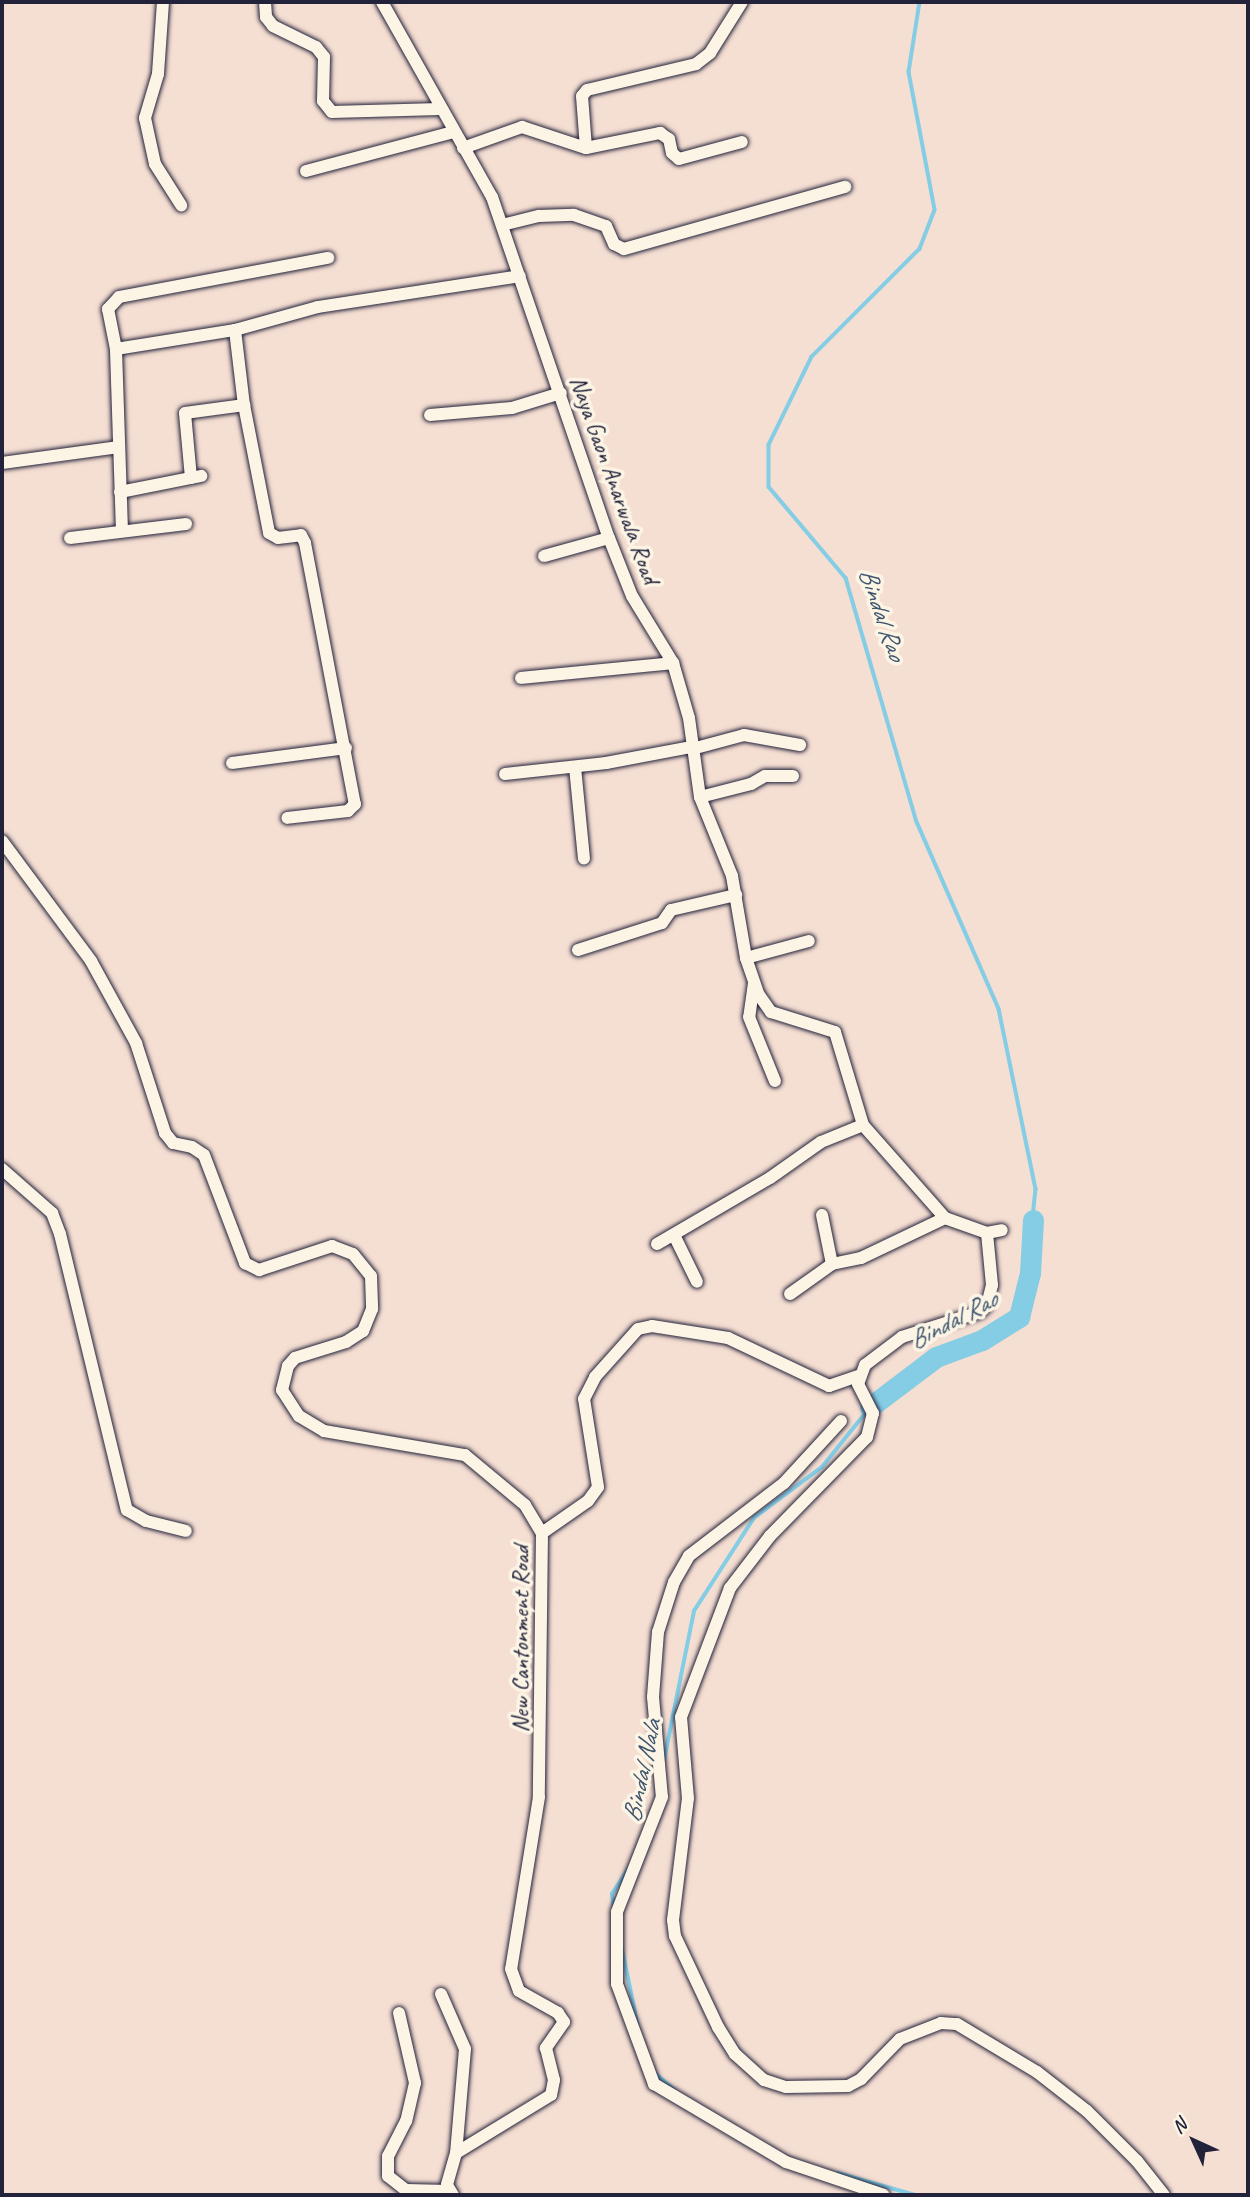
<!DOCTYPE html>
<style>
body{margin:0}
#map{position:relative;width:1250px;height:2197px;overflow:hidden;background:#f5ded2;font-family:Caveat,sans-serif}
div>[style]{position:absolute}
.stream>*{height:3.5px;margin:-1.75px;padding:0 1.75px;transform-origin:1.75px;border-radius:1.75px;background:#84cde5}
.river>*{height:21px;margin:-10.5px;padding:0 10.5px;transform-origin:10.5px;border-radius:10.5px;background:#84cde5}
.roads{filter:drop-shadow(0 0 2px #22223b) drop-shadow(0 0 2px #22223b)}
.minor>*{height:12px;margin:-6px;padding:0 6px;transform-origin:6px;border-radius:6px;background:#fcf5e5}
span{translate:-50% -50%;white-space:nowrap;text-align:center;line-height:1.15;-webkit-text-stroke:7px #fcf5e5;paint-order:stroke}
.street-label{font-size:24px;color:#22223b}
.water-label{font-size:26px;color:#3f556e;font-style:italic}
.frame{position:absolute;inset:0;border:4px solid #22223b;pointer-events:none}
.north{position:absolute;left:1159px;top:2106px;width:70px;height:70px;-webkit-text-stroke:5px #fcf5e5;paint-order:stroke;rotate:315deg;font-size:19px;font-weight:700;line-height:28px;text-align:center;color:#22223b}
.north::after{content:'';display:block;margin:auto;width:24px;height:32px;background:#22223b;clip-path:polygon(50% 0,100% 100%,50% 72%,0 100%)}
</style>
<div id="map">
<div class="stream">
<i style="left:920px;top:2px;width:71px;rotate:98.9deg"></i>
<i style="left:909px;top:72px;width:140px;rotate:79.3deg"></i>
<i style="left:935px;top:210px;width:42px;rotate:111deg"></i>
<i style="left:920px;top:249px;width:153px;rotate:135deg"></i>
<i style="left:812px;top:357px;width:98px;rotate:116deg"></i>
<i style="left:769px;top:445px;width:42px;rotate:90deg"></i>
<i style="left:769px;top:487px;width:119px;rotate:49.8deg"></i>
<i style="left:846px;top:578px;width:254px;rotate:73.8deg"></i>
<i style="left:917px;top:822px;width:204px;rotate:66.3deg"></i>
<i style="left:999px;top:1009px;width:184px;rotate:78.4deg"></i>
<i style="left:1036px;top:1189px;width:31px;rotate:96deg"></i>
<i style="left:664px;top:1760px;width:152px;rotate:-78.6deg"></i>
<i style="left:694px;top:1611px;width:111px;rotate:-57.2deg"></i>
<i style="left:754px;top:1518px;width:85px;rotate:-36.9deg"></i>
<i style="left:822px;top:1467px;width:72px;rotate:-51.2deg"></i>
<i style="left:614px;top:1909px;width:15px;rotate:-98deg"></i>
<i style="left:612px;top:1894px;width:30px;rotate:-57deg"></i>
<i style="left:622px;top:1947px;width:80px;rotate:78.4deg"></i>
<i style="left:653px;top:2071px;width:28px;rotate:41deg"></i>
<i style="left:838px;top:2173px;width:80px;rotate:15.9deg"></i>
</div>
<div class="river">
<i style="left:870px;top:1407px;width:83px;rotate:-37.1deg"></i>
<i style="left:936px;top:1357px;width:49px;rotate:-20.3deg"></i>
<i style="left:982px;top:1340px;width:44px;rotate:-31.9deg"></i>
<i style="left:1019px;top:1317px;width:45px;rotate:-76deg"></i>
<i style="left:1030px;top:1273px;width:53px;rotate:-86.8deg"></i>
</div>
<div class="roads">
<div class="minor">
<i style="left:163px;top:2px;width:72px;rotate:94deg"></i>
<i style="left:158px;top:74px;width:46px;rotate:106.5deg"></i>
<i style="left:145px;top:118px;width:47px;rotate:77.7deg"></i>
<i style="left:155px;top:164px;width:49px;rotate:57.6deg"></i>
<i style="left:265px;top:2px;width:15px;rotate:86deg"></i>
<i style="left:266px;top:17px;width:11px;rotate:52deg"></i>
<i style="left:273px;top:26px;width:48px;rotate:26deg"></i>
<i style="left:316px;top:47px;width:13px;rotate:51deg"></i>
<i style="left:324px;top:57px;width:44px;rotate:91.3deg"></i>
<i style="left:323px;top:101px;width:14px;rotate:51deg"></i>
<i style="left:332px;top:112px;width:108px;rotate:-1.6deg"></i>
<i style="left:382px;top:2px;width:224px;rotate:60.6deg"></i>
<i style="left:492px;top:197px;width:361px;rotate:71.1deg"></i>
<i style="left:609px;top:538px;width:62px;rotate:68.4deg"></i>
<i style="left:632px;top:596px;width:79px;rotate:58.5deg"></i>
<i style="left:673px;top:663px;width:57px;rotate:73.8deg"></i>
<i style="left:689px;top:718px;width:80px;rotate:82.1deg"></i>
<i style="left:700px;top:797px;width:85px;rotate:67.9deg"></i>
<i style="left:732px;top:876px;width:83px;rotate:80.3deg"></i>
<i style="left:746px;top:958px;width:39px;rotate:71deg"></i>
<i style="left:759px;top:995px;width:21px;rotate:55deg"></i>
<i style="left:771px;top:1012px;width:67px;rotate:17.4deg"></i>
<i style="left:835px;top:1032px;width:97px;rotate:73.2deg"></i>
<i style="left:863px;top:1125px;width:124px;rotate:48.6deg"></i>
<i style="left:945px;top:1218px;width:45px;rotate:19.7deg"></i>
<i style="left:987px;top:1233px;width:15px;rotate:-11deg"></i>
<i style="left:463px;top:148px;width:63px;rotate:-19.6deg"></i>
<i style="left:522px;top:127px;width:67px;rotate:18.2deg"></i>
<i style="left:586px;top:148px;width:52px;rotate:-94.4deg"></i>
<i style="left:582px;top:96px;width:8px;rotate:-50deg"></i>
<i style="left:587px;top:90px;width:112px;rotate:-13.4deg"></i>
<i style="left:696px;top:64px;width:18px;rotate:-38deg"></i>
<i style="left:710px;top:53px;width:60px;rotate:-57.9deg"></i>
<i style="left:586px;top:148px;width:76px;rotate:-11.5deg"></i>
<i style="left:660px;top:133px;width:11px;rotate:34deg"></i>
<i style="left:669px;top:139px;width:14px;rotate:78deg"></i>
<i style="left:672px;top:153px;width:9px;rotate:41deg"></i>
<i style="left:679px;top:159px;width:65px;rotate:-15.1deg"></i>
<i style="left:306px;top:171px;width:153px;rotate:-14.8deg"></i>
<i style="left:502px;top:225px;width:38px;rotate:-14deg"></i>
<i style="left:539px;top:216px;width:35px;rotate:-2deg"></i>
<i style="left:574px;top:215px;width:34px;rotate:19deg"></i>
<i style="left:606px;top:226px;width:20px;rotate:66deg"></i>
<i style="left:614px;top:244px;width:11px;rotate:27deg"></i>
<i style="left:624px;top:249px;width:230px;rotate:-15.7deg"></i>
<i style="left:235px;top:330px;width:76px;rotate:83.2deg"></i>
<i style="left:116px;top:349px;width:41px;rotate:-101.3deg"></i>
<i style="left:108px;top:309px;width:16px;rotate:-47deg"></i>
<i style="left:119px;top:297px;width:213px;rotate:-10.6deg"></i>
<i style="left:430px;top:415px;width:82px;rotate:-4.9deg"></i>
<i style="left:512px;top:408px;width:51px;rotate:-17deg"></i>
<i style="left:2px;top:463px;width:118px;rotate:-7.8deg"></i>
<i style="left:191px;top:478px;width:65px;rotate:-95.3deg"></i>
<i style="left:185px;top:413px;width:60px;rotate:-7.7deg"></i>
<i style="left:244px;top:405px;width:130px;rotate:78.9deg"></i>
<i style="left:269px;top:533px;width:10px;rotate:29deg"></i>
<i style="left:278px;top:538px;width:23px;rotate:-7deg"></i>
<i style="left:301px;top:535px;width:9px;rotate:63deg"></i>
<i style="left:305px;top:543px;width:266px;rotate:79.2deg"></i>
<i style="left:355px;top:804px;width:10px;rotate:135deg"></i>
<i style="left:348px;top:811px;width:61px;rotate:173.5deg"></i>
<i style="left:120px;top:492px;width:83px;rotate:-11.2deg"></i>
<i style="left:122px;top:531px;width:182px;rotate:-91.9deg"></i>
<i style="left:116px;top:349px;width:121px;rotate:-9.1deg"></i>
<i style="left:235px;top:330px;width:86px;rotate:-15.5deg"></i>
<i style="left:318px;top:307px;width:204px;rotate:-8.7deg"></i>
<i style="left:70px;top:538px;width:117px;rotate:-6.9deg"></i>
<i style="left:544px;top:556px;width:67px;rotate:-15.5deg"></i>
<i style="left:521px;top:678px;width:153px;rotate:-5.6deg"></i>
<i style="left:692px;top:749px;width:54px;rotate:-15.1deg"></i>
<i style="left:744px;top:735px;width:57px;rotate:10.1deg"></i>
<i style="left:232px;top:763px;width:115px;rotate:-7.5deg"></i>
<i style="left:575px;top:767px;width:92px;rotate:84.4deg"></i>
<i style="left:505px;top:774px;width:102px;rotate:-6.2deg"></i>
<i style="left:606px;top:763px;width:86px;rotate:-10.7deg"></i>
<i style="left:700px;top:797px;width:53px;rotate:-14.3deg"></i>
<i style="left:751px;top:784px;width:16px;rotate:-30deg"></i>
<i style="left:765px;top:776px;width:28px"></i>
<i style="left:2px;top:841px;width:149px;rotate:53.4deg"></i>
<i style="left:91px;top:961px;width:94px;rotate:61.2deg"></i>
<i style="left:136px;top:1043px;width:95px;rotate:72.1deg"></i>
<i style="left:165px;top:1133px;width:13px;rotate:51deg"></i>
<i style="left:173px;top:1143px;width:19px;rotate:12deg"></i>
<i style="left:192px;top:1147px;width:14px;rotate:34deg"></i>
<i style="left:204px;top:1155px;width:116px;rotate:69.2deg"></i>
<i style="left:245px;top:1263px;width:16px;rotate:27deg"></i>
<i style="left:259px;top:1270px;width:77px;rotate:-18.2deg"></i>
<i style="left:332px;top:1246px;width:22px;rotate:21deg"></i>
<i style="left:353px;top:1254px;width:28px;rotate:51deg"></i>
<i style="left:371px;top:1276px;width:33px;rotate:88deg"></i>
<i style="left:372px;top:1309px;width:24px;rotate:112deg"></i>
<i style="left:363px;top:1331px;width:20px;rotate:147deg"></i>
<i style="left:346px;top:1342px;width:53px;rotate:162.6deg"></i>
<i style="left:295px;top:1358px;width:11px;rotate:131deg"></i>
<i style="left:288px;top:1366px;width:25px;rotate:104deg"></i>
<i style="left:282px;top:1390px;width:31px;rotate:57deg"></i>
<i style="left:299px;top:1416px;width:29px;rotate:31deg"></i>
<i style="left:324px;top:1431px;width:143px;rotate:9.7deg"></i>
<i style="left:465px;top:1455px;width:78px;rotate:39.8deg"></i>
<i style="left:525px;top:1505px;width:33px;rotate:59deg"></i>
<i style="left:542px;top:1533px;width:264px;rotate:90.7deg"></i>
<i style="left:539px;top:1797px;width:174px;rotate:99.2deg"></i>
<i style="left:511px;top:1969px;width:23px;rotate:70deg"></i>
<i style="left:519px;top:1991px;width:45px;rotate:29.4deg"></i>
<i style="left:558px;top:2013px;width:11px;rotate:56deg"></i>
<i style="left:564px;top:2022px;width:32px;rotate:125deg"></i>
<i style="left:546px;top:2048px;width:33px;rotate:76deg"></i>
<i style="left:554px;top:2080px;width:15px;rotate:101deg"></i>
<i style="left:551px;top:2095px;width:111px;rotate:148.6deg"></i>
<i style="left:456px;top:2153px;width:33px;rotate:106deg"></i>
<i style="left:447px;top:2185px;width:12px;rotate:59deg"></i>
<i style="left:578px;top:950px;width:88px;rotate:-17.8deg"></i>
<i style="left:662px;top:923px;width:16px;rotate:-55deg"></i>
<i style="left:671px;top:910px;width:67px;rotate:-13deg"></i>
<i style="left:746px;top:958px;width:65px;rotate:-15.1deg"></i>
<i style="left:754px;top:983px;width:34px;rotate:98deg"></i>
<i style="left:749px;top:1017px;width:69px;rotate:67.9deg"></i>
<i style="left:2px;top:1169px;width:67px;rotate:41.3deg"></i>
<i style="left:52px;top:1213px;width:22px;rotate:69deg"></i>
<i style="left:60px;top:1234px;width:284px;rotate:76.4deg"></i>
<i style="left:127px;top:1510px;width:22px;rotate:30deg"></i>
<i style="left:146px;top:1521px;width:41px;rotate:14deg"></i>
<i style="left:822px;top:1215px;width:50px;rotate:78.5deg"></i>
<i style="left:987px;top:1233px;width:52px;rotate:84.5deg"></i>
<i style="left:992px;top:1285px;width:21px;rotate:104deg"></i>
<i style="left:987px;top:1305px;width:10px;rotate:135deg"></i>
<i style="left:980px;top:1312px;width:82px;rotate:162.2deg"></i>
<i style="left:902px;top:1337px;width:46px;rotate:142.9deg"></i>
<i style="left:865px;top:1365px;width:20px;rotate:110deg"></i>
<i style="left:858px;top:1384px;width:33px;rotate:63deg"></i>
<i style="left:873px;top:1413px;width:25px;rotate:104deg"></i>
<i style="left:867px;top:1437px;width:139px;rotate:134.4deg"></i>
<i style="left:770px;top:1536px;width:66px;rotate:127.6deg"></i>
<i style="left:730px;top:1588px;width:138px;rotate:110.8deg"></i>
<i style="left:681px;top:1717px;width:81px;rotate:85.1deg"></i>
<i style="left:688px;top:1798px;width:123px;rotate:97deg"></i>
<i style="left:673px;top:1920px;width:16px;rotate:83deg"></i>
<i style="left:675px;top:1936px;width:101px;rotate:64.7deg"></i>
<i style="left:718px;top:2027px;width:32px;rotate:58deg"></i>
<i style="left:735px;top:2054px;width:39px;rotate:42deg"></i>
<i style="left:764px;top:2080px;width:23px;rotate:18deg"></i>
<i style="left:786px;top:2087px;width:62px;rotate:-0.9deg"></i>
<i style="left:848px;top:2086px;width:15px;rotate:-28deg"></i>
<i style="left:861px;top:2079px;width:56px;rotate:-45.7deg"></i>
<i style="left:900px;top:2039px;width:44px;rotate:-21.3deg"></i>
<i style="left:941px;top:2023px;width:16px;rotate:4deg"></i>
<i style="left:957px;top:2024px;width:93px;rotate:31deg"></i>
<i style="left:1037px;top:2072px;width:63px;rotate:38deg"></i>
<i style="left:1087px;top:2111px;width:71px;rotate:45deg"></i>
<i style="left:1137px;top:2161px;width:43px;rotate:51.5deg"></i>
<i style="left:674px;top:1235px;width:52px;rotate:63.9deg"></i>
<i style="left:657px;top:1244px;width:131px;rotate:-30.3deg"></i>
<i style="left:770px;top:1178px;width:62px;rotate:-35.2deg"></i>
<i style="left:821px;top:1142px;width:45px;rotate:-22deg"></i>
<i style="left:790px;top:1294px;width:52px;rotate:-35.5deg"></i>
<i style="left:832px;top:1264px;width:30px;rotate:-12deg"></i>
<i style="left:861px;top:1258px;width:93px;rotate:-25.5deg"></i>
<i style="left:841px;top:1421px;width:84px;rotate:132.6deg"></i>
<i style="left:784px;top:1483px;width:120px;rotate:142.5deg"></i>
<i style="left:689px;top:1556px;width:30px;rotate:120deg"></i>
<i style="left:674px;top:1582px;width:52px;rotate:107.7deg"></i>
<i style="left:658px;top:1632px;width:65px;rotate:94.4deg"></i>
<i style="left:653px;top:1697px;width:100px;rotate:84.9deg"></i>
<i style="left:662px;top:1797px;width:123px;rotate:111.4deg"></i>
<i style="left:617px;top:1912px;width:72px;rotate:90deg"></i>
<i style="left:617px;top:1984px;width:107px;rotate:69.7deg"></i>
<i style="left:654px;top:2084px;width:153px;rotate:30.6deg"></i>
<i style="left:786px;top:2162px;width:103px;rotate:18.6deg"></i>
<i style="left:542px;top:1533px;width:56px;rotate:-34.8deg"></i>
<i style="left:588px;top:1501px;width:17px;rotate:-54deg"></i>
<i style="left:598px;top:1487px;width:89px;rotate:-99deg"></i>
<i style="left:584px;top:1399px;width:25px;rotate:-63deg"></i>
<i style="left:595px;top:1377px;width:64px;rotate:-48.1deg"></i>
<i style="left:638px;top:1329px;width:14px;rotate:-12deg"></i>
<i style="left:652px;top:1326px;width:77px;rotate:9deg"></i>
<i style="left:728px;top:1338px;width:112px;rotate:25.4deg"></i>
<i style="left:829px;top:1386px;width:31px;rotate:-19deg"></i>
<i style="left:441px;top:1994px;width:60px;rotate:66.4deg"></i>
<i style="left:465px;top:2049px;width:104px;rotate:94.9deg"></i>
<i style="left:399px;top:2013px;width:72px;rotate:77.1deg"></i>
<i style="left:415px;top:2083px;width:39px;rotate:103deg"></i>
<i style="left:406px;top:2121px;width:39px;rotate:117deg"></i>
<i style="left:388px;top:2156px;width:20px;rotate:90deg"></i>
<i style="left:388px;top:2176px;width:23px;rotate:38deg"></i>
<i style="left:406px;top:2190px;width:43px;rotate:1.3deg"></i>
</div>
</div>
<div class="street-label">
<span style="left:614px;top:480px;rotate:70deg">Naya Gaon Anarwala Road</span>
<span style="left:521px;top:1639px;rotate:-90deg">New Cantonment Road</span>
</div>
<div class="water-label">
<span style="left:882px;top:614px;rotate:71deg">Bindal Rao</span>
<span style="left:953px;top:1320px;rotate:-28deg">Bindal Rao</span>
<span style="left:642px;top:1771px;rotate:-78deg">Bindal Nala</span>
</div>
<div class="frame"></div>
<div class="north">N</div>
</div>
